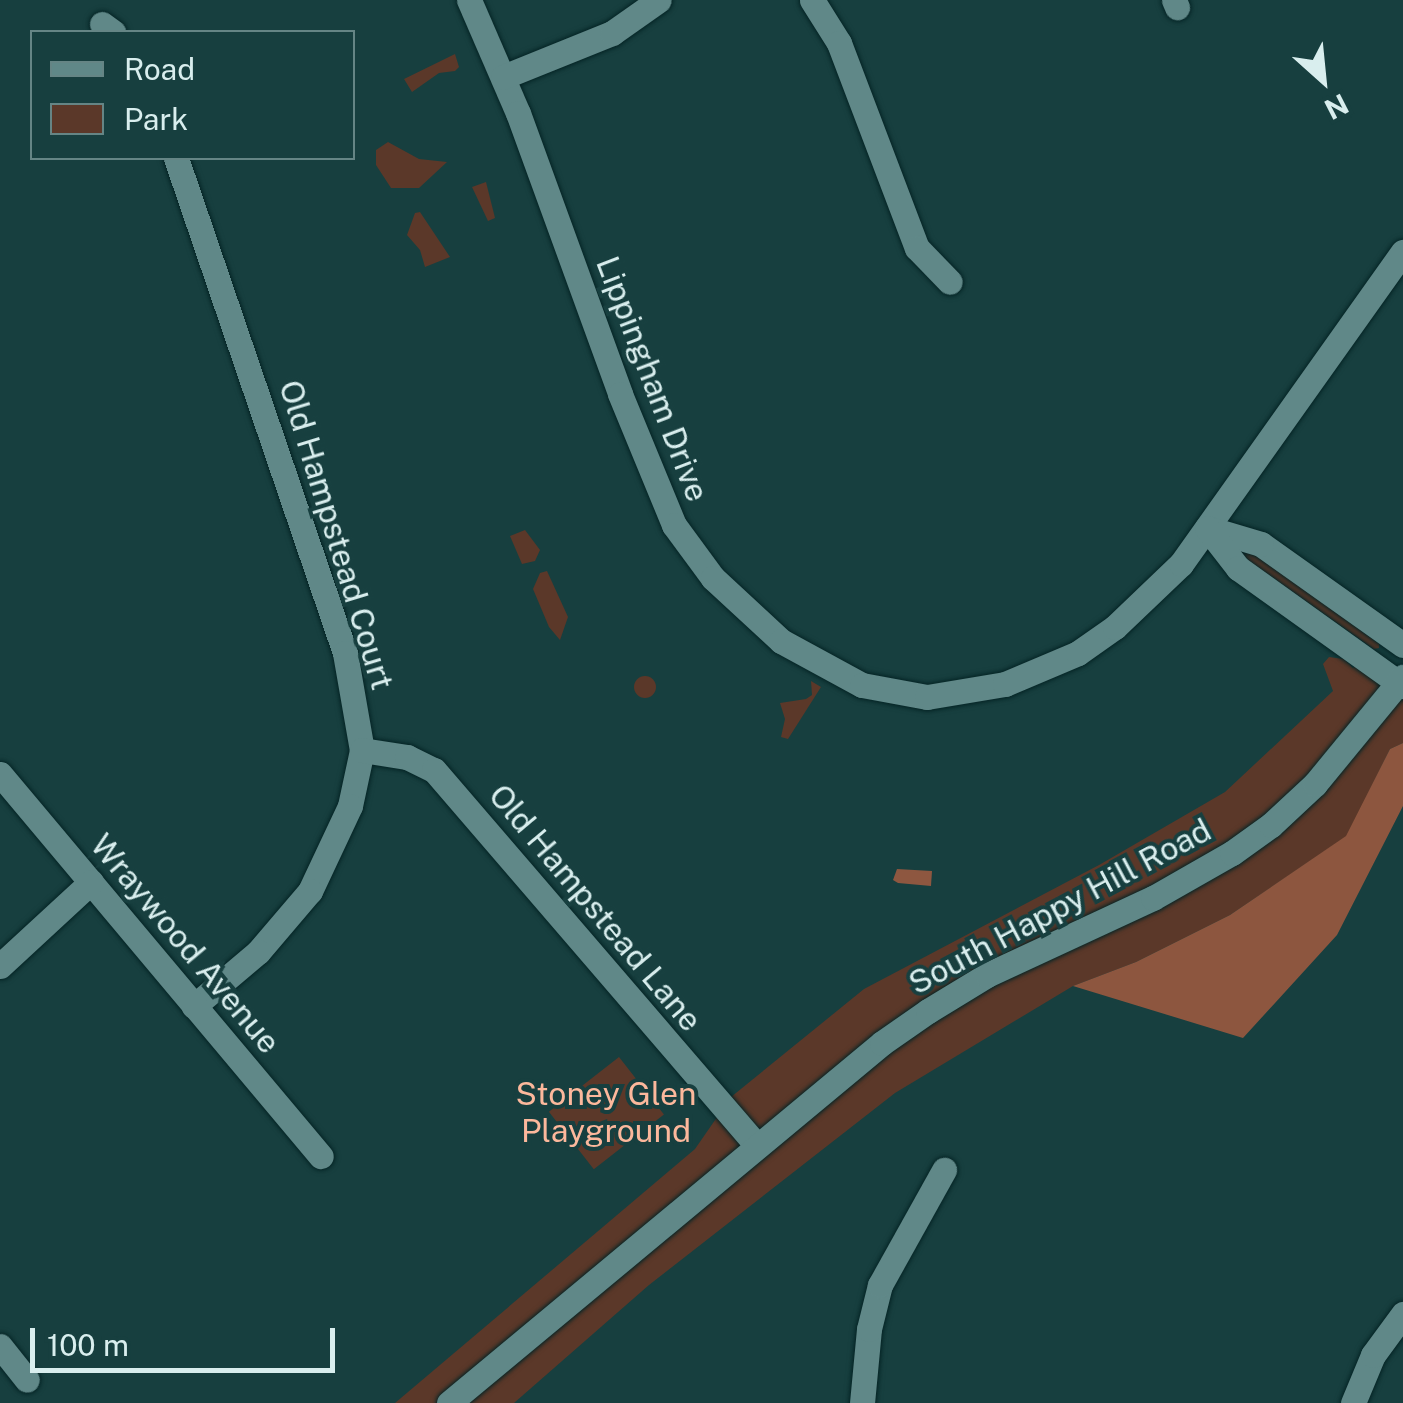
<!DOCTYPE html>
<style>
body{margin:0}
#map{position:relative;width:1403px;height:1403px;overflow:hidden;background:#173f3f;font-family:"Public Sans",sans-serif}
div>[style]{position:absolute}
.green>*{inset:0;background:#5b3829;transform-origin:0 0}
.round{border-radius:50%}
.forest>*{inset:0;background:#8d563f}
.water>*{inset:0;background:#8e5740}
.roads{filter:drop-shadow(0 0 2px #052425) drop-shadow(0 0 2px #052425)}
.minor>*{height:25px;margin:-12.5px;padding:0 12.5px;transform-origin:12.5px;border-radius:12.5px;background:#608888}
span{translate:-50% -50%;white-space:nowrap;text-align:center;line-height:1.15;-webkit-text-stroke:8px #173f3f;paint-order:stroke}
.street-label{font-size:32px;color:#d9eeee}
.park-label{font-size:32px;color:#fcb89c}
.legend{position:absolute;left:30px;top:30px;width:325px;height:130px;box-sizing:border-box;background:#173f3f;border:2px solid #658585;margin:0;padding:12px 18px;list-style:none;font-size:30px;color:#d9eeee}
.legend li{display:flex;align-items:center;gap:20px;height:50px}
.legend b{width:50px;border:2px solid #658585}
.north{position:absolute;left:1273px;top:30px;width:100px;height:100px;-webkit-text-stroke:8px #173f3f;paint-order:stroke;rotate:153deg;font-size:28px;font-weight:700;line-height:40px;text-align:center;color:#d9eeee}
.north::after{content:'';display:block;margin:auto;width:35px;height:45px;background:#d9eeee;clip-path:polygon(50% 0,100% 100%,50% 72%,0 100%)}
.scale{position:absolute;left:30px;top:1328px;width:305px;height:45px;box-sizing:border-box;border:5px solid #d9eeee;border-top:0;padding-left:12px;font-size:30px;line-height:35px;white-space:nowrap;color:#d9eeee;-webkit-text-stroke:8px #173f3f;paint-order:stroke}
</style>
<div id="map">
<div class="green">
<i style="clip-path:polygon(455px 54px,459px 67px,455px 71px,439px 73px,412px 92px,404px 79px)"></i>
<i style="clip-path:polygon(388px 142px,419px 159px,447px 162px,419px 188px,391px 188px,376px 165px,376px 150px)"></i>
<i style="clip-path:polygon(486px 182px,495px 218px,488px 221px,472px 187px)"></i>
<i style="clip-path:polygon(420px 212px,450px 257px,425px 267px,420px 250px,407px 235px,415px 213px)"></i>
<i style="clip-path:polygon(525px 530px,540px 550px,535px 561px,522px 564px,510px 536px)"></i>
<i style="clip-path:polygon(1244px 546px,1379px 644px,1379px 648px,1374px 649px,1238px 553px)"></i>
<i style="clip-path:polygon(547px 571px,568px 617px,560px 640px,549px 627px,533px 589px,540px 573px)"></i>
<i style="clip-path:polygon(1329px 657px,1344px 659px,1353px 668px,1361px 658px,1403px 686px,1403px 743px,1390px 749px,1347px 836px,1230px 915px,1136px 962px,1073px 986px,895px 1093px,649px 1285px,514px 1403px,395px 1403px,695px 1149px,731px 1097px,864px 989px,1099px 865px,1225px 792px,1333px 691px,1323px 664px)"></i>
<i class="round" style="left:634px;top:676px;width:22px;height:22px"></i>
<i style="clip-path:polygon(811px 681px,821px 687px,788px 739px,781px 737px,785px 719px,780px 703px,806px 699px,812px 695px)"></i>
<i style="left:619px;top:1057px;width:73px;height:89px;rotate:52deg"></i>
</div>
<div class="forest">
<i style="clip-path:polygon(1403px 743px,1403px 806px,1337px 935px,1243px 1038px,1073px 986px,1136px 962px,1230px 915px,1346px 836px,1390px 749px)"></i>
</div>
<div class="water">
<i style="clip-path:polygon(897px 869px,932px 871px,931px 886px,898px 883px,893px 880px)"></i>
</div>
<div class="roads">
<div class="minor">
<i style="left:469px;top:0;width:123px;rotate:66.6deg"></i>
<i style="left:518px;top:113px;width:299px;rotate:70deg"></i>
<i style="left:620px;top:394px;width:142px;rotate:67.6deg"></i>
<i style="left:674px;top:525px;width:66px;rotate:53.7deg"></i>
<i style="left:713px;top:578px;width:93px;rotate:42.8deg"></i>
<i style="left:781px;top:641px;width:92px;rotate:28.5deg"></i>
<i style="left:862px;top:685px;width:66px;rotate:10.5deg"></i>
<i style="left:927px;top:697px;width:79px;rotate:-9.5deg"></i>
<i style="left:1005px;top:684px;width:79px;rotate:-23deg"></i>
<i style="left:1078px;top:653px;width:45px;rotate:-35.1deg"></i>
<i style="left:1115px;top:627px;width:91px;rotate:-43.7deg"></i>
<i style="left:1181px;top:564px;width:383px;rotate:-54.6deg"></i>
<i style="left:812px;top:0;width:51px;rotate:57.9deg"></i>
<i style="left:839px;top:43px;width:219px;rotate:69.2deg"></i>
<i style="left:917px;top:248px;width:47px;rotate:45.9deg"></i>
<i style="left:1174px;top:0;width:8px;rotate:67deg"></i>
<i style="left:102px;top:24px;width:14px;rotate:36deg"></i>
<i style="left:503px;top:77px;width:118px;rotate:-22deg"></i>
<i style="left:612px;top:33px;width:57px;rotate:-35.1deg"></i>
<i style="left:176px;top:158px;width:523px;rotate:71.15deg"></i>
<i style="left:345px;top:653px;width:98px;rotate:80.1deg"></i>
<i style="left:362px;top:750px;width:57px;rotate:102.1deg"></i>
<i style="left:350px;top:806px;width:94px;rotate:115.2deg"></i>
<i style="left:310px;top:891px;width:80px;rotate:130.4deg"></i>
<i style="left:258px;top:952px;width:84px;rotate:139.8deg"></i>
<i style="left:1403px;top:645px;width:174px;rotate:-144.6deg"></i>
<i style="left:1261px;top:544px;width:56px;rotate:-163.5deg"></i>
<i style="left:1207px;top:528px;width:51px;rotate:52.2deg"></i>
<i style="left:1238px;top:568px;width:203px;rotate:35.6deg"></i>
<i style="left:362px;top:750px;width:46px;rotate:8.8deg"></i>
<i style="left:407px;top:757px;width:30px;rotate:26deg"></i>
<i style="left:434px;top:770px;width:496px;rotate:49.3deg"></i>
<i style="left:0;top:774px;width:499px;rotate:50deg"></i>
<i style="left:0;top:966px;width:124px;rotate:-42.7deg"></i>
<i style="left:0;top:1346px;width:43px;rotate:51.5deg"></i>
<i style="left:449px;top:1403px;width:563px;rotate:-39.74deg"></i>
<i style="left:882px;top:1043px;width:56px;rotate:-34.8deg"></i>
<i style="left:928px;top:1011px;width:69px;rotate:-31.4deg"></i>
<i style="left:987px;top:975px;width:183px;rotate:-24.9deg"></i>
<i style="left:1153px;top:898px;width:91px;rotate:-29.7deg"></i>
<i style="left:1232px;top:853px;width:48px;rotate:-35.7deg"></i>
<i style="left:1271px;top:825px;width:60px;rotate:-43deg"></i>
<i style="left:1315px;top:784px;width:139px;rotate:-50.6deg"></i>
<i style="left:862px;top:1403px;width:74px;rotate:-84.6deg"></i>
<i style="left:869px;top:1329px;width:45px;rotate:-76deg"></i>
<i style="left:880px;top:1285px;width:132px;rotate:-60.9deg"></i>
<i style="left:1353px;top:1403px;width:52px;rotate:-67.4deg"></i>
<i style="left:1373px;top:1355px;width:51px;rotate:-53.8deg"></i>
</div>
</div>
<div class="street-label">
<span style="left:652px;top:379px;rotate:69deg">Lippingham Drive</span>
<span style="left:336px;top:535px;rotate:73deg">Old Hampstead Court</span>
<span style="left:1060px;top:907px;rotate:-28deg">South Happy Hill Road</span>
<span style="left:595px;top:908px;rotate:50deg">Old Hampstead Lane</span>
<span style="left:185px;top:944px;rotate:50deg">Wraywood Avenue</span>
</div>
<div class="park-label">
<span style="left:606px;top:1113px">Stoney Glen<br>Playground</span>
</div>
<ul class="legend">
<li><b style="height:12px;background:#608888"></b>Road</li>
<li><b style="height:28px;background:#5b3829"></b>Park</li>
</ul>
<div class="north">N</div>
<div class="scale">100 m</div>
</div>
